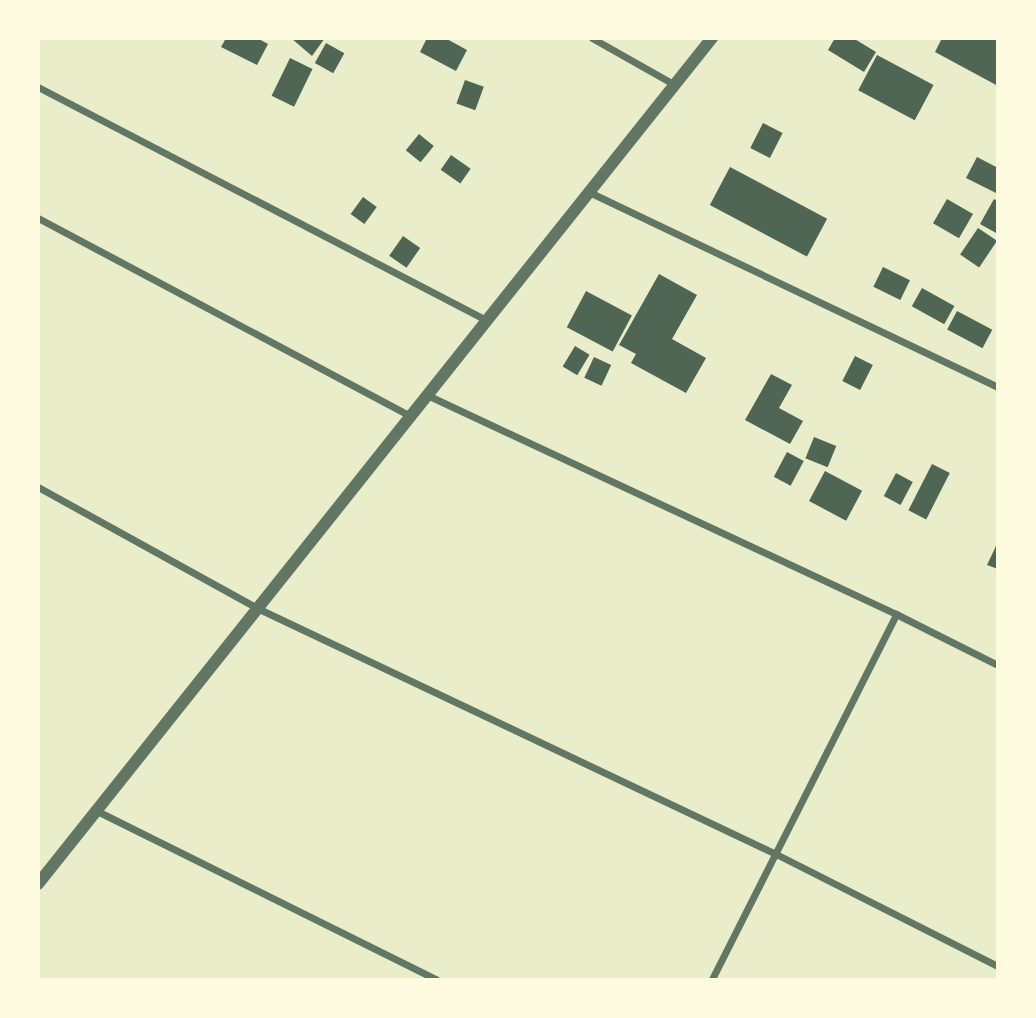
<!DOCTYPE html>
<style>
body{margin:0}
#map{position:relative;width:1036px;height:1018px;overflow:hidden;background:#e9edc9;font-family:"Public Sans",sans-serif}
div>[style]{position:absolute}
.building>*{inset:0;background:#4f6655;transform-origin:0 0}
.minor>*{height:7px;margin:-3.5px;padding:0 3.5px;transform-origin:3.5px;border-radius:3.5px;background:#617663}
.tertiary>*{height:12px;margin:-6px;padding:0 6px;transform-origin:6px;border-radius:6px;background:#617663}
span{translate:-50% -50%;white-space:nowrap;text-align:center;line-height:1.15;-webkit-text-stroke:7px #fefae0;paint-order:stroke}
.frame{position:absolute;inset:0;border:40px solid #fefae0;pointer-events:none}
</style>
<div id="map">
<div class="building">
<i style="clip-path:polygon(226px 38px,257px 38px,268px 44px,257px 65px,221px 47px)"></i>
<i style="clip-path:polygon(291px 38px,325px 38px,312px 56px)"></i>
<i style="clip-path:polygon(427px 38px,445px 38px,467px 50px,456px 71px,420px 52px)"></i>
<i style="clip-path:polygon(835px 38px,853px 38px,876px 52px,864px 72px,828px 50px)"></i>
<i style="clip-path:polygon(942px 38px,998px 40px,998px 86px,935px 52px)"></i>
<i style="left:326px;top:43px;width:21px;height:23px;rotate:29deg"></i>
<i style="left:877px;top:55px;width:64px;height:40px;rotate:28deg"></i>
<i style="left:290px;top:58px;width:25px;height:42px;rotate:26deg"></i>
<i style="left:465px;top:80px;width:20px;height:25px;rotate:20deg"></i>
<i style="left:763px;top:123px;width:22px;height:28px;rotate:27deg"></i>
<i style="left:419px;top:134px;width:19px;height:21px;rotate:39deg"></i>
<i style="left:451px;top:155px;width:24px;height:18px;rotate:35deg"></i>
<i style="clip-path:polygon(977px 157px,998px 168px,998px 194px,966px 178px)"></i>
<i style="left:730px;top:167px;width:110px;height:43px;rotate:28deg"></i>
<i style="left:363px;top:197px;width:17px;height:21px;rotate:36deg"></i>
<i style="left:947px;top:199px;width:30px;height:28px;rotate:30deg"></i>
<i style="clip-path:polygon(994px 199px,998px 201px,998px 234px,980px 224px)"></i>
<i style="left:978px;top:228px;width:23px;height:32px;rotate:34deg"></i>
<i style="left:403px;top:236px;width:21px;height:24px;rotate:35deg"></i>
<i style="left:883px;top:267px;width:30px;height:22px;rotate:26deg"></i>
<i style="clip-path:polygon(659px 274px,697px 295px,672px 339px,706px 358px,686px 393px,631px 363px,636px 354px,619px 345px)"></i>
<i style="left:922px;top:288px;width:37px;height:21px;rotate:29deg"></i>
<i style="left:586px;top:291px;width:52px;height:41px;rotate:28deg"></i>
<i style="left:957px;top:311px;width:40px;height:21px;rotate:28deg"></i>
<i style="left:575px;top:346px;width:17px;height:24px;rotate:31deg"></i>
<i style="left:855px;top:356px;width:20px;height:28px;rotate:27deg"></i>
<i style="left:594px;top:357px;width:19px;height:23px;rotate:25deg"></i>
<i style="clip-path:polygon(771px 374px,792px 385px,779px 408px,803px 421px,790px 444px,745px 420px)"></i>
<i style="left:814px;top:437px;width:24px;height:23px;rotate:22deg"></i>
<i style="left:787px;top:452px;width:19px;height:28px;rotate:28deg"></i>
<i style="left:932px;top:464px;width:20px;height:52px;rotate:27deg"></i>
<i style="left:825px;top:471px;width:42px;height:34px;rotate:28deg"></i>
<i style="left:896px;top:473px;width:19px;height:26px;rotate:28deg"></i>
<i style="clip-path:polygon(996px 546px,998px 547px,998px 569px,987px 565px)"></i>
</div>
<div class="minor">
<i style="left:592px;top:38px;width:95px;rotate:29.5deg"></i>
<i style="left:38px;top:87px;width:507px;rotate:27.47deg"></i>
<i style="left:589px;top:192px;width:453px;rotate:25.5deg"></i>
<i style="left:38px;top:218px;width:422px;rotate:28deg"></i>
<i style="left:427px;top:395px;width:518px;rotate:25.03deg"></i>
<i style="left:896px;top:614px;width:114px;rotate:26.6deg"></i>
<i style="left:38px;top:487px;width:250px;rotate:28.9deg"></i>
<i style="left:257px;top:608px;width:574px;rotate:25.36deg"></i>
<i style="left:776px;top:854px;width:249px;rotate:26.8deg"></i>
<i style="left:95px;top:810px;width:381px;rotate:26.4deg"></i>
<i style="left:712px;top:979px;width:409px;rotate:-63.2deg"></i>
</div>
<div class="tertiary">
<i style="left:38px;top:884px;width:1082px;rotate:-51.46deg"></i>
</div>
<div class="frame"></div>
</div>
